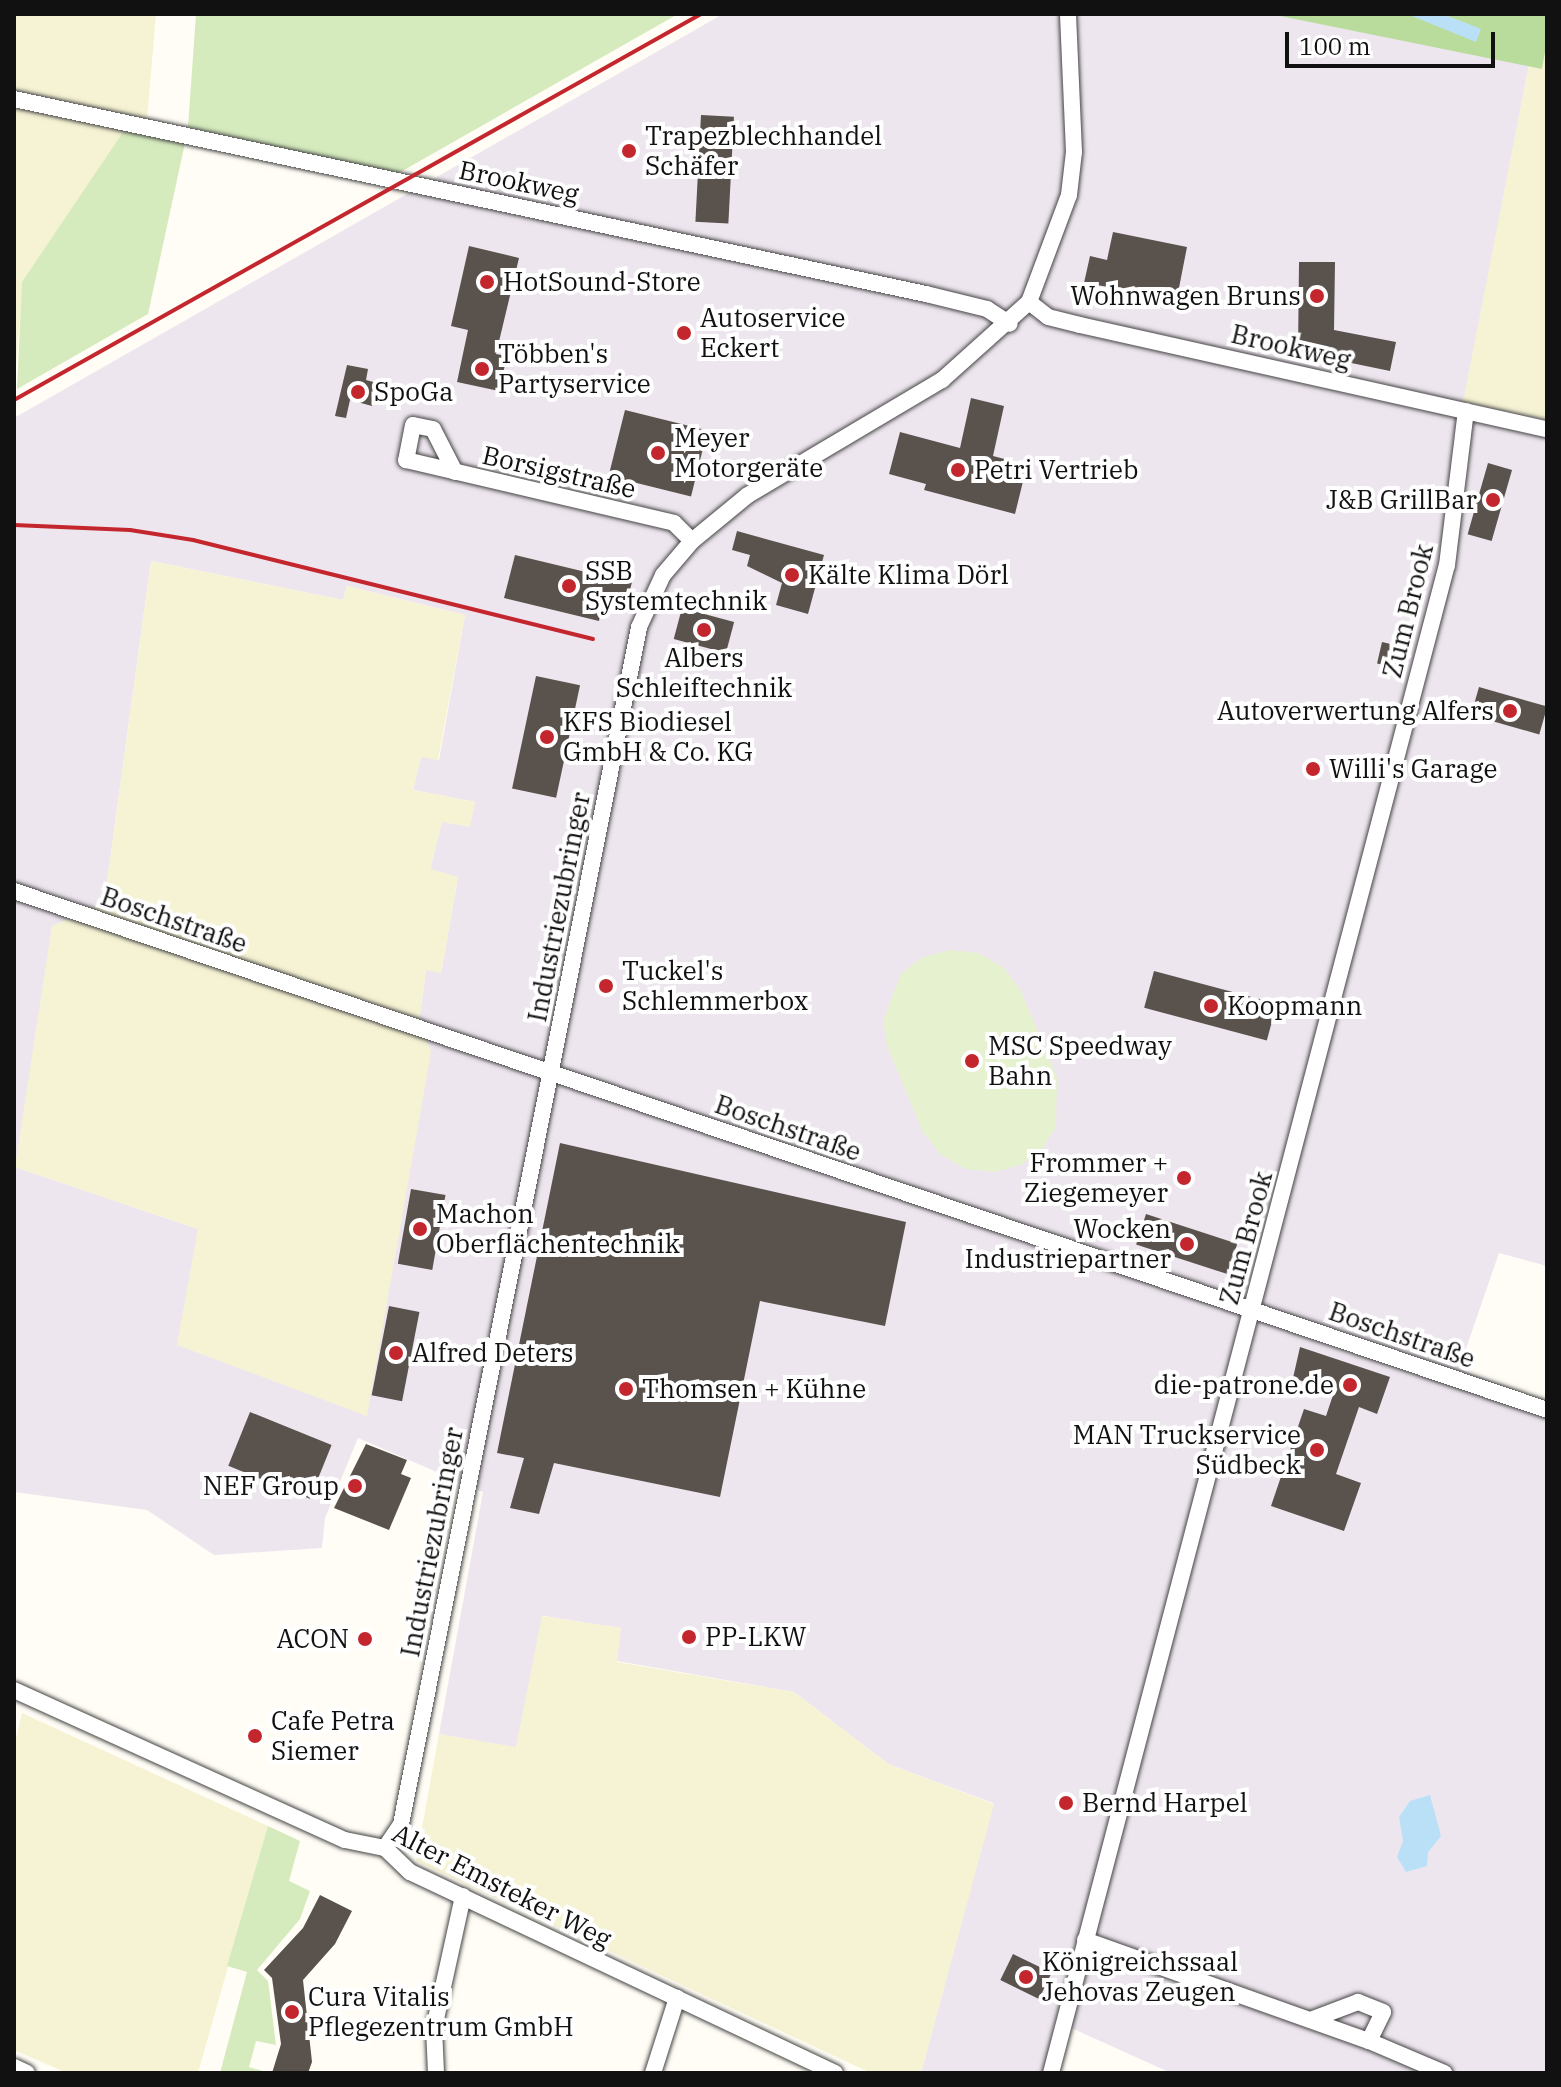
<!DOCTYPE html>
<meta charset="utf-8">
<style>
body{margin:0}
#map{position:relative;width:1561px;height:2087px;overflow:hidden;background:#fffdf5;font-family:"IBM Plex Serif",serif}
div>[style]{position:absolute}
.industrial>*{inset:0;background:#eee6ef}
.farmland>*{inset:0;background:#f6f3d4}
.green>*{inset:0;background:#d5ebbd}
.forest>*{inset:0;background:#b9dc9c}
.pitch>*{inset:0;background:#e6f2cf}
.water>*{inset:0;background:#b9e0f7}
.building>*{inset:0;background:#5a524d;transform-origin:0 0}
.roads{filter:drop-shadow(0 0 2px #444) drop-shadow(0 0 2px #444)}
.minor>*{height:16px;margin:-8px;padding:0 8px;transform-origin:8px;border-radius:8px;background:#fff}
.rail>*{height:4px;margin:-2px;padding:0 2px;transform-origin:2px;border-radius:2px;background:#c4262e}
.dots>*{width:22px;height:22px;translate:-50% -50%;box-sizing:border-box;border:4px solid #fff;border-radius:50%}
span{translate:-50% -50%;white-space:nowrap;text-align:center;line-height:1.15;-webkit-text-stroke:8px #fff;paint-order:stroke}
.poi-label{font-size:26px;color:#111}
.left{translate:0 -50%;text-align:left}
.right{translate:-100% -50%;text-align:right}
.street-label{font-size:26px;color:#111}
.frame{position:absolute;inset:0;border:16px solid #111;pointer-events:none}
.scale{position:absolute;left:1285px;top:32px;width:210px;height:36px;box-sizing:border-box;border:4px solid #111;border-top:0;padding-left:10px;font-size:24px;line-height:28px;white-space:nowrap;color:#111;-webkit-text-stroke:6px #fff;paint-order:stroke}
</style>
<div id="map">
<div class="industrial">
<i style="clip-path:polygon(evenodd,723px 14px,1270px 14px,1529px 65px,1461px 418px,1547px 437px,1547px 1266px,1499px 1253px,1459px 1369px,1547px 1402px,1547px 2073px,1171px 2073px,1069px 2027px,1058px 2073px,921px 2073px,993px 1803px,888px 1764px,794px 1692px,617px 1661px,620px 1628px,543px 1616px,516px 1748px,439px 1734px,483px 1492px,358px 1438px,325px 1518px,322px 1548px,214px 1555px,147px 1510px,14px 1492px,14px 418px,723px 14px,151px 561px,343px 600px,347px 586px,465px 615px,439px 760px,421px 756px,413px 790px,475px 802px,442px 821px,430px 870px,458px 877px,441px 973px,426px 969px,419px 1022px,198px 1229px,15px 1167px,104px 904px,151px 561px)"></i>
</div>
<div class="farmland">
<i style="clip-path:polygon(14px 14px,156px 14px,147px 119px,14px 90px)"></i>
<i style="clip-path:polygon(1547px 42px,1547px 420px,1463px 402px,1529px 65px,1542px 69px)"></i>
<i style="clip-path:polygon(14px 105px,125px 129px,23px 282px,14px 391px)"></i>
<i style="clip-path:polygon(151px 561px,343px 600px,347px 586px,465px 615px,438px 760px,421px 757px,413px 790px,475px 802px,470px 827px,442px 822px,430px 869px,458px 877px,441px 973px,426px 970px,419px 1022px,431px 1052px,367px 1416px,177px 1345px,198px 1229px,15px 1167px,52px 926px,104px 903px)"></i>
<i style="clip-path:polygon(542px 1616px,621px 1628px,617px 1662px,794px 1692px,888px 1764px,994px 1804px,921px 2073px,871px 2073px,416px 1861px,439px 1734px,516px 1747px)"></i>
<i style="clip-path:polygon(22px 1713px,268px 1826px,198px 2073px,67px 2073px,14px 2050px,14px 1747px)"></i>
</div>
<div class="green">
<i style="clip-path:polygon(196px 14px,678px 14px,397px 174px,188px 127px)"></i>
<i style="clip-path:polygon(125px 129px,185px 143px,148px 314px,17px 389px,22px 282px)"></i>
<i style="clip-path:polygon(268px 1826px,300px 1841px,289px 1881px,310px 1891px,300px 1919px,257px 1970px,268px 1981px,276px 2045px,256px 2041px,249px 2067px,270px 2073px,220px 2073px,247px 1972px,227px 1966px)"></i>
</div>
<div class="forest">
<i style="clip-path:polygon(1270px 14px,1407px 14px,1480px 29px,1442px 14px,1547px 14px,1547px 42px,1542px 69px)"></i>
</div>
<div class="pitch">
<i style="clip-path:polygon(949px 950px,978px 953px,1003px 967px,1021px 991px,1057px 1077px,1056px 1127px,1043px 1148px,1023px 1164px,995px 1172px,966px 1169px,941px 1155px,923px 1132px,887px 1046px,883px 1020px,901px 974px,921px 958px)"></i>
</div>
<div class="water">
<i style="clip-path:polygon(1407px 14px,1442px 14px,1481px 29px,1476px 42px)"></i>
<i style="clip-path:polygon(1430px 1795px,1441px 1836px,1428px 1852px,1427px 1866px,1406px 1872px,1397px 1857px,1403px 1841px,1399px 1817px,1410px 1801px)"></i>
</div>
<div class="building">
<i style="left:701px;top:115px;width:33px;height:107px;rotate:3deg"></i>
<i style="clip-path:polygon(1113px 232px,1187px 247px,1177px 298px,1084px 283px,1090px 256px,1107px 260px)"></i>
<i style="clip-path:polygon(469px 246px,519px 258px,496px 354px,507px 356px,499px 391px,457px 382px,468px 330px,451px 326px)"></i>
<i style="clip-path:polygon(1299px 262px,1335px 262px,1334px 330px,1396px 342px,1390px 371px,1298px 352px)"></i>
<i style="clip-path:polygon(347px 365px,368px 369px,366px 380px,377px 383px,372px 406px,350px 400px,346px 418px,335px 416px)"></i>
<i style="clip-path:polygon(971px 398px,1004px 406px,993px 456px,1027px 465px,1015px 514px,924px 490px,926px 484px,889px 474px,900px 432px,960px 448px)"></i>
<i style="left:625px;top:410px;width:85px;height:68px;rotate:14deg"></i>
<i style="left:1488px;top:463px;width:25px;height:74px;rotate:16deg"></i>
<i style="clip-path:polygon(737px 531px,824px 555px,808px 614px,776px 605px,782px 583px,747px 566px,750px 555px,732px 550px)"></i>
<i style="clip-path:polygon(515px 555px,590px 573px,592px 564px,634px 574px,625px 610px,602px 605px,599px 621px,504px 598px)"></i>
<i style="left:682px;top:608px;width:54px;height:32px;rotate:15deg"></i>
<i style="left:1382px;top:642px;width:22px;height:22px;rotate:13deg"></i>
<i style="left:536px;top:676px;width:45px;height:115px;rotate:12deg"></i>
<i style="left:1479px;top:687px;width:71px;height:29px;rotate:16deg"></i>
<i style="left:1154px;top:971px;width:127px;height:38px;rotate:15deg"></i>
<i style="clip-path:polygon(560px 1143px,906px 1222px,885px 1326px,760px 1301px,720px 1497px,554px 1463px,539px 1514px,510px 1508px,524px 1458px,497px 1453px)"></i>
<i style="left:411px;top:1189px;width:35px;height:76px;rotate:10deg"></i>
<i style="left:1146px;top:1214px;width:96px;height:32px;rotate:18deg"></i>
<i style="left:389px;top:1306px;width:31px;height:91px;rotate:11deg"></i>
<i style="clip-path:polygon(1300px 1347px,1390px 1377px,1377px 1414px,1359px 1407px,1336px 1474px,1361px 1483px,1344px 1531px,1271px 1506px,1304px 1409px,1326px 1416px,1334px 1392px,1293px 1378px)"></i>
<i style="left:250px;top:1412px;width:88px;height:58px;rotate:22deg"></i>
<i style="clip-path:polygon(366px 1444px,407px 1460px,401px 1474px,411px 1478px,389px 1530px,334px 1508px)"></i>
<i style="clip-path:polygon(320px 1895px,352px 1911px,335px 1944px,303px 1980px,312px 2062px,308px 2073px,272px 2073px,281px 2044px,272px 1978px,264px 1970px,303px 1928px)"></i>
<i style="left:1013px;top:1954px;width:43px;height:29px;rotate:26deg"></i>
</div>
<div class="roads">
<div class="minor">
<i style="left:14px;top:99px;width:933px;rotate:12.07deg"></i>
<i style="left:926px;top:294px;width:63px;rotate:13.8deg"></i>
<i style="left:987px;top:309px;width:27px;rotate:33deg"></i>
<i style="left:1029px;top:302px;width:24px;rotate:38deg"></i>
<i style="left:1048px;top:317px;width:33px;rotate:14deg"></i>
<i style="left:1080px;top:325px;width:478px;rotate:12.6deg"></i>
<i style="left:455px;top:472px;width:48px;rotate:-117.1deg"></i>
<i style="left:433px;top:429px;width:20px;rotate:-169deg"></i>
<i style="left:413px;top:425px;width:36px;rotate:101deg"></i>
<i style="left:406px;top:460px;width:275px;rotate:13.2deg"></i>
<i style="left:674px;top:523px;width:25px;rotate:45deg"></i>
<i style="left:14px;top:891px;width:1618px;rotate:18.7deg"></i>
<i style="left:14px;top:1690px;width:363px;rotate:24.4deg"></i>
<i style="left:345px;top:1840px;width:41px;rotate:11.3deg"></i>
<i style="left:385px;top:1848px;width:35px;rotate:44deg"></i>
<i style="left:410px;top:1872px;width:470px;rotate:25.3deg"></i>
<i style="left:385px;top:1848px;width:29px;rotate:-56deg"></i>
<i style="left:401px;top:1824px;width:1220px;rotate:-78.75deg"></i>
<i style="left:639px;top:627px;width:57px;rotate:-65.2deg"></i>
<i style="left:663px;top:575px;width:45px;rotate:-49.5deg"></i>
<i style="left:692px;top:541px;width:72px;rotate:-39.4deg"></i>
<i style="left:748px;top:495px;width:226px;rotate:-30.7deg"></i>
<i style="left:942px;top:380px;width:117px;rotate:-41.9deg"></i>
<i style="left:1029px;top:302px;width:114px;rotate:-69.5deg"></i>
<i style="left:1069px;top:195px;width:43px;rotate:-83.4deg"></i>
<i style="left:1074px;top:152px;width:138px;rotate:-92.5deg"></i>
<i style="left:1085px;top:1940px;width:301px;rotate:19.6deg"></i>
<i style="left:1369px;top:2041px;width:32px;rotate:-64deg"></i>
<i style="left:1383px;top:2012px;width:27px;rotate:-158deg"></i>
<i style="left:1358px;top:2002px;width:48px;rotate:159.3deg"></i>
<i style="left:1369px;top:2041px;width:82px;rotate:23.1deg"></i>
<i style="left:14px;top:2067px;width:14px;rotate:25deg"></i>
<i style="left:436px;top:2073px;width:45px;rotate:-92.5deg"></i>
<i style="left:434px;top:2028px;width:135px;rotate:-77.6deg"></i>
<i style="left:653px;top:2073px;width:79px;rotate:-72.3deg"></i>
<i style="left:1051px;top:2073px;width:1559px;rotate:-75.29deg"></i>
<i style="left:1447px;top:565px;width:155px;rotate:-83deg"></i>
</div>
</div>
<div class="rail">
<i style="left:14px;top:400px;width:788px;rotate:-29.33deg"></i>
<i style="left:14px;top:525px;width:116px;rotate:2.5deg"></i>
<i style="left:130px;top:530px;width:64px;rotate:9deg"></i>
<i style="left:193px;top:540px;width:412px;rotate:13.9deg"></i>
</div>
<div class="dots">
<i style="left:629px;top:151px;background:#c4262e"></i>
<i style="left:487px;top:282px;background:#c4262e"></i>
<i style="left:1317px;top:296px;background:#c4262e"></i>
<i style="left:684px;top:333px;background:#c4262e"></i>
<i style="left:482px;top:369px;background:#c4262e"></i>
<i style="left:358px;top:392px;background:#c4262e"></i>
<i style="left:658px;top:453px;background:#c4262e"></i>
<i style="left:958px;top:470px;background:#c4262e"></i>
<i style="left:1493px;top:500px;background:#c4262e"></i>
<i style="left:792px;top:575px;background:#c4262e"></i>
<i style="left:569px;top:586px;background:#c4262e"></i>
<i style="left:704px;top:630px;background:#c4262e"></i>
<i style="left:1510px;top:711px;background:#c4262e"></i>
<i style="left:547px;top:737px;background:#c4262e"></i>
<i style="left:1313px;top:769px;background:#c4262e"></i>
<i style="left:606px;top:986px;background:#c4262e"></i>
<i style="left:1211px;top:1006px;background:#c4262e"></i>
<i style="left:972px;top:1061px;background:#c4262e"></i>
<i style="left:1184px;top:1178px;background:#c4262e"></i>
<i style="left:420px;top:1229px;background:#c4262e"></i>
<i style="left:1187px;top:1244px;background:#c4262e"></i>
<i style="left:396px;top:1353px;background:#c4262e"></i>
<i style="left:1350px;top:1385px;background:#c4262e"></i>
<i style="left:626px;top:1389px;background:#c4262e"></i>
<i style="left:1317px;top:1450px;background:#c4262e"></i>
<i style="left:355px;top:1486px;background:#c4262e"></i>
<i style="left:689px;top:1637px;background:#c4262e"></i>
<i style="left:365px;top:1639px;background:#c4262e"></i>
<i style="left:255px;top:1736px;background:#c4262e"></i>
<i style="left:1066px;top:1803px;background:#c4262e"></i>
<i style="left:1026px;top:1977px;background:#c4262e"></i>
<i style="left:292px;top:2012px;background:#c4262e"></i>
</div>
<div class="poi-label">
<span class="left" style="left:645px;top:151px">Trapezblechhandel<br>Schäfer</span>
<span class="left" style="left:503px;top:282px">HotSound-Store</span>
<span class="right" style="left:1301px;top:296px">Wohnwagen Bruns</span>
<span class="left" style="left:700px;top:333px">Autoservice<br>Eckert</span>
<span class="left" style="left:498px;top:369px">Többen's<br>Partyservice</span>
<span class="left" style="left:374px;top:392px">SpoGa</span>
<span class="left" style="left:674px;top:453px">Meyer<br>Motorgeräte</span>
<span class="left" style="left:974px;top:470px">Petri Vertrieb</span>
<span class="right" style="left:1477px;top:500px">J&amp;B GrillBar</span>
<span class="left" style="left:585px;top:586px">SSB<br>Systemtechnik</span>
<span class="left" style="left:808px;top:575px">Kälte Klima Dörl</span>
<span style="left:704px;top:673px">Albers<br>Schleiftechnik</span>
<span class="right" style="left:1494px;top:711px">Autoverwertung Alfers</span>
<span class="left" style="left:563px;top:737px">KFS Biodiesel<br>GmbH &amp; Co. KG</span>
<span class="left" style="left:1329px;top:769px">Willi's Garage</span>
<span class="left" style="left:622px;top:986px">Tuckel's<br>Schlemmerbox</span>
<span class="left" style="left:1227px;top:1006px">Koopmann</span>
<span class="left" style="left:988px;top:1061px">MSC Speedway<br>Bahn</span>
<span class="right" style="left:1168px;top:1178px">Frommer +<br>Ziegemeyer</span>
<span class="left" style="left:436px;top:1229px">Machon<br>Oberflächentechnik</span>
<span class="right" style="left:1171px;top:1244px">Wocken<br>Industriepartner</span>
<span class="left" style="left:412px;top:1353px">Alfred Deters</span>
<span class="right" style="left:1334px;top:1385px">die-patrone.de</span>
<span class="left" style="left:642px;top:1389px">Thomsen + Kühne</span>
<span class="right" style="left:1301px;top:1450px">MAN Truckservice<br>Südbeck</span>
<span class="right" style="left:339px;top:1486px">NEF Group</span>
<span class="left" style="left:705px;top:1637px">PP-LKW</span>
<span class="right" style="left:349px;top:1639px">ACON</span>
<span class="left" style="left:271px;top:1736px">Cafe Petra<br>Siemer</span>
<span class="left" style="left:1082px;top:1803px">Bernd Harpel</span>
<span class="left" style="left:1042px;top:1977px">Königreichssaal<br>Jehovas Zeugen</span>
<span class="left" style="left:308px;top:2012px">Cura Vitalis<br>Pflegezentrum GmbH</span>
</div>
<div class="street-label">
<span style="left:519px;top:182px;rotate:12deg">Brookweg</span>
<span style="left:1291px;top:347px;rotate:13deg">Brookweg</span>
<span style="left:559px;top:472px;rotate:13deg">Borsigstraße</span>
<span style="left:1408px;top:611px;rotate:-76deg">Zum Brook</span>
<span style="left:559px;top:907px;rotate:-79deg">Industriezubringer</span>
<span style="left:174px;top:920px;rotate:19deg">Boschstraße</span>
<span style="left:788px;top:1128px;rotate:19deg">Boschstraße</span>
<span style="left:1246px;top:1238px;rotate:-75deg">Zum Brook</span>
<span style="left:1402px;top:1335px;rotate:19deg">Boschstraße</span>
<span style="left:432px;top:1542px;rotate:-79deg">Industriezubringer</span>
<span style="left:502px;top:1886px;rotate:27deg">Alter Emsteker Weg</span>
</div>
<div class="frame"></div>
<div class="scale">100 m</div>
</div>
